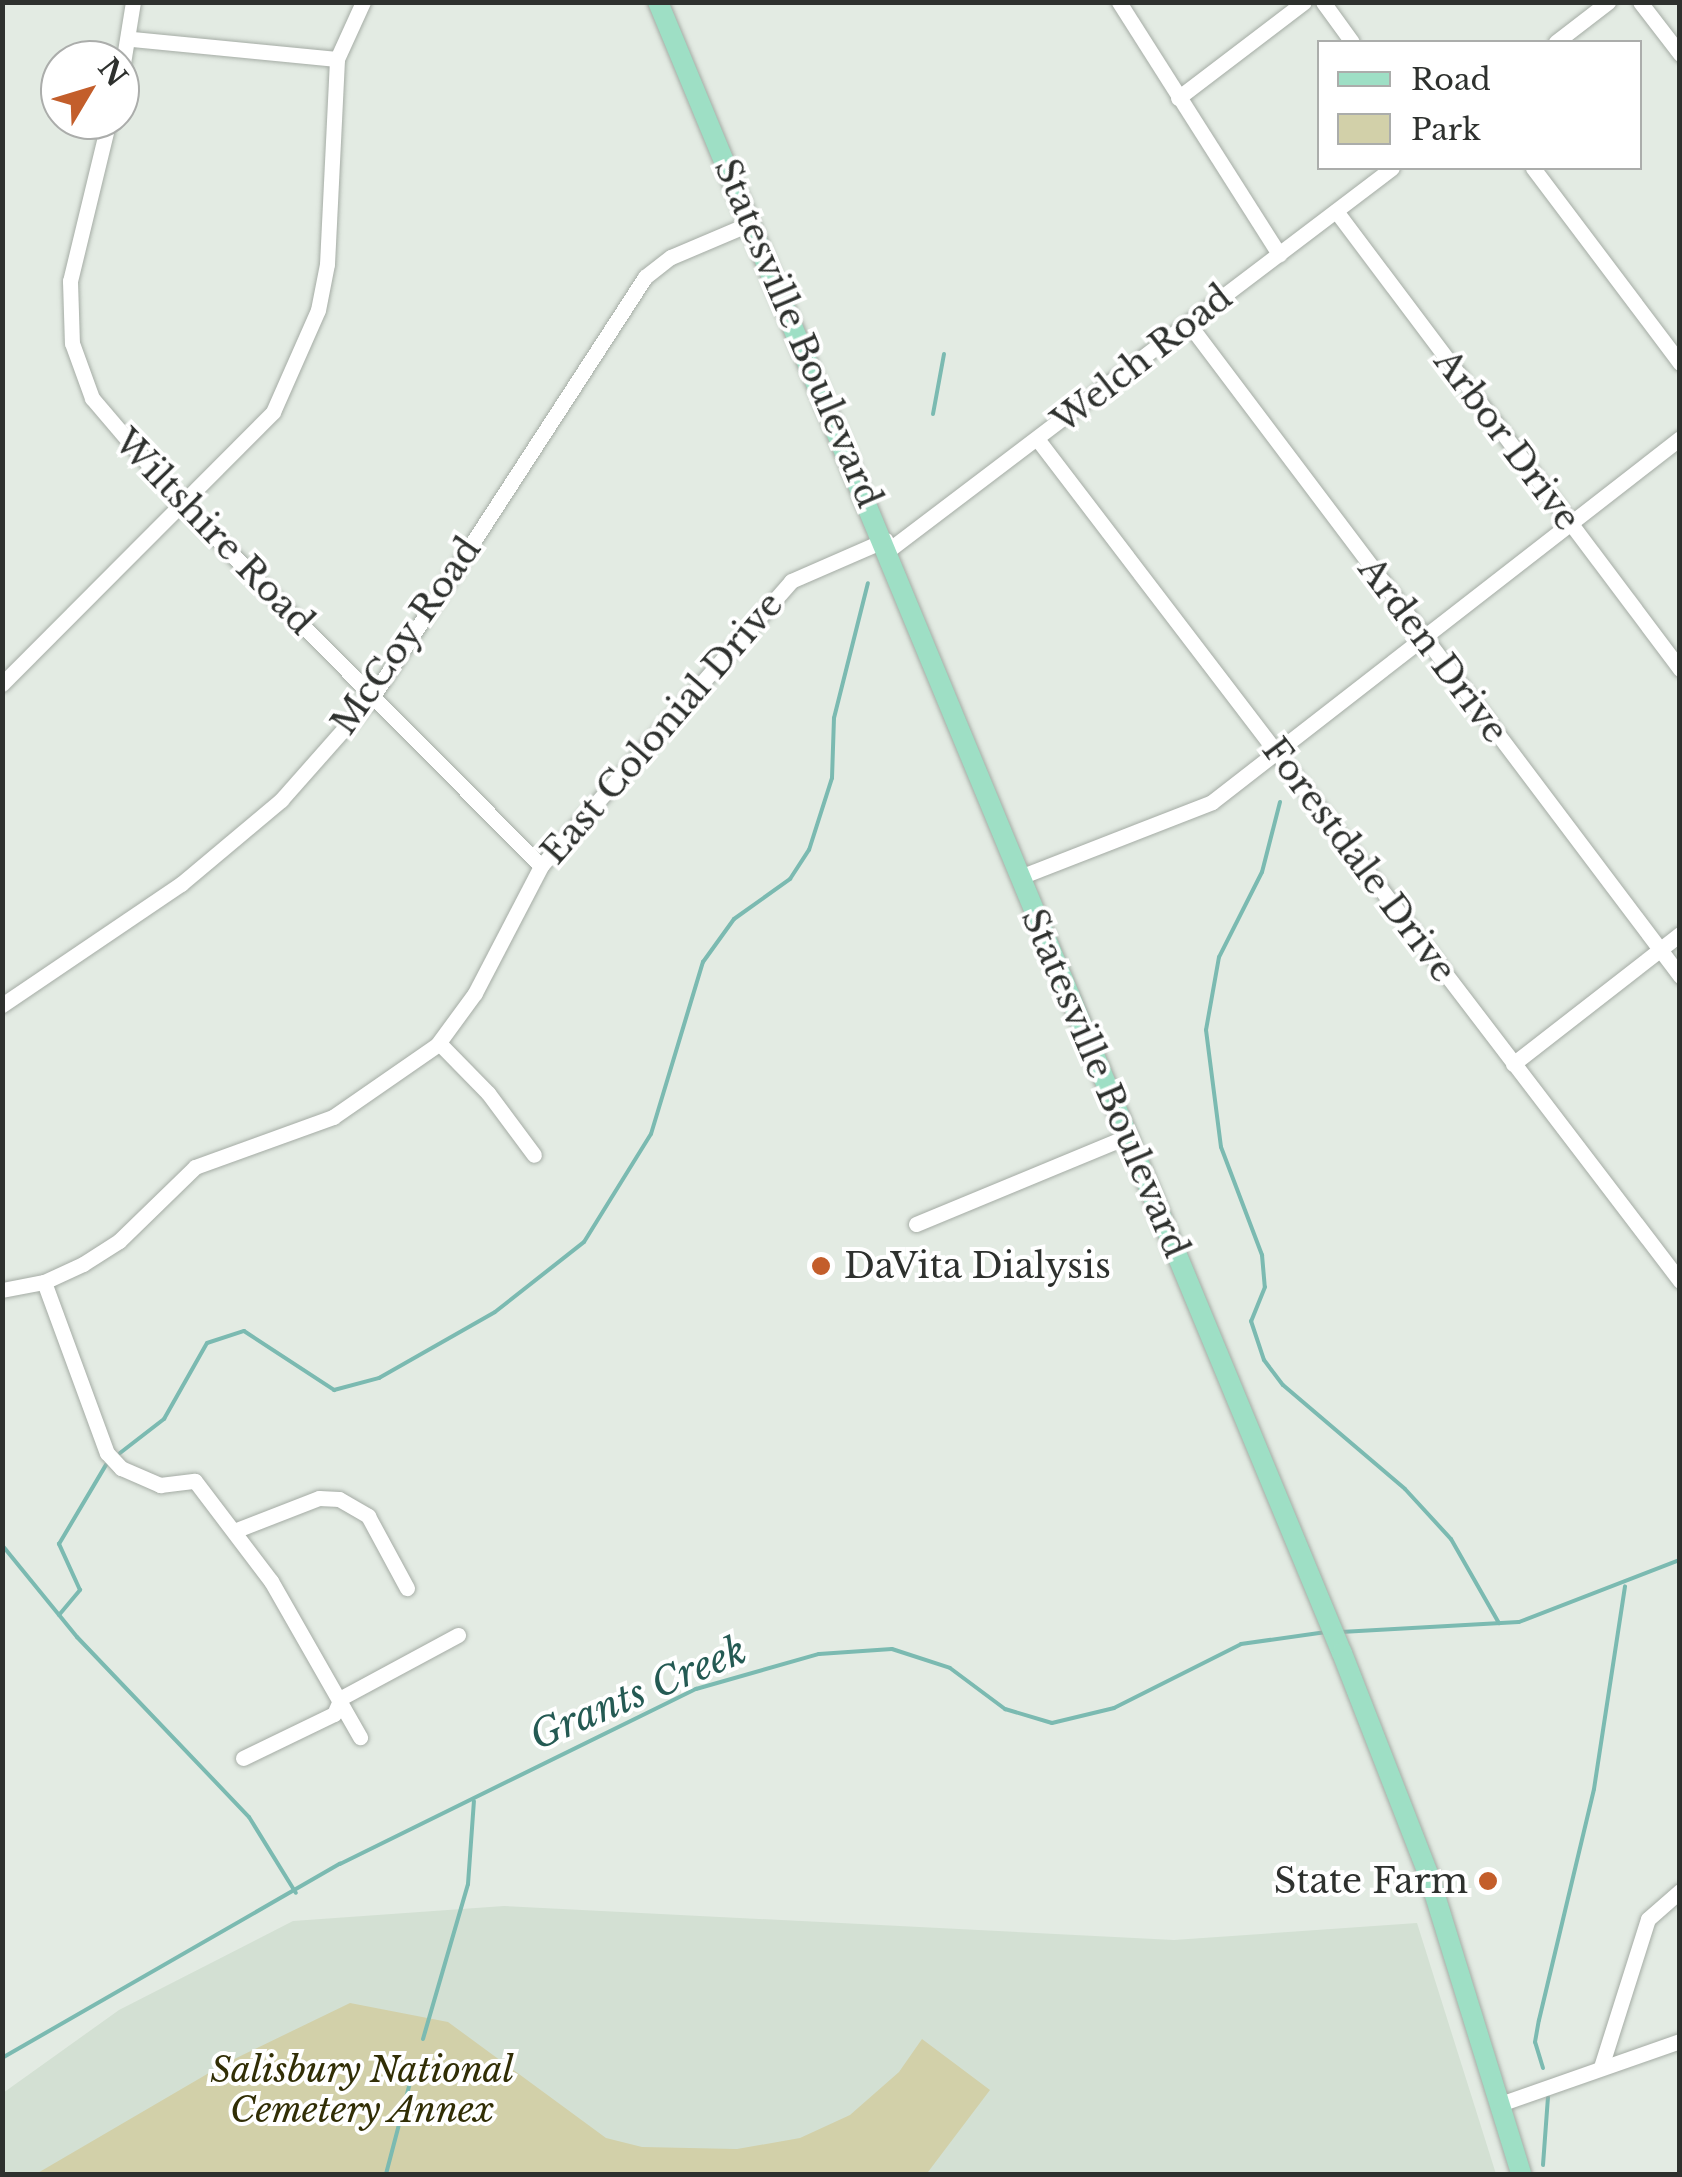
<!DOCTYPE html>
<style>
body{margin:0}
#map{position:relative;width:1682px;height:2177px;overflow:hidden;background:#e3ebe3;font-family:"Libre Baskerville",serif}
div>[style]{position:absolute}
.built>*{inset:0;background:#d3e0d3}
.green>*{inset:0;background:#d2d0a9}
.stream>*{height:4px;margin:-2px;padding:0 2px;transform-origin:2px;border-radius:2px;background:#7bbab1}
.roads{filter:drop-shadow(0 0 2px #a5aca5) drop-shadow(0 0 2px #a5aca5)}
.minor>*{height:15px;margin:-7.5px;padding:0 7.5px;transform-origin:7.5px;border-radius:7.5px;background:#fff}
.major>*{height:20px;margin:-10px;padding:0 10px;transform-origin:10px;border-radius:10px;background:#9edfc5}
.dots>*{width:28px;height:28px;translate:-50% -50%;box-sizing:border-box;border:5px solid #fff;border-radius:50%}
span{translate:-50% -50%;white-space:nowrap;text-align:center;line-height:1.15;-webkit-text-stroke:8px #fff;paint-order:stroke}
.street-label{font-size:35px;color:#2e312e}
.poi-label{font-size:35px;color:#2e312e}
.left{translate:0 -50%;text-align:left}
.right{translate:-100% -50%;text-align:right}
.park-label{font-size:35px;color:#312e05;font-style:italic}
.water-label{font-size:38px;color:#245a53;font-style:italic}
.frame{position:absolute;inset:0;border:5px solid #2e312e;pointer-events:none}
.legend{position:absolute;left:1317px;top:40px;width:325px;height:130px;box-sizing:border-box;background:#fff;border:2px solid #abadab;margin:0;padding:12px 18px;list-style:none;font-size:30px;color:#2e312e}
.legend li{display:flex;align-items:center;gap:20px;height:50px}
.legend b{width:50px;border:2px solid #abadab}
.north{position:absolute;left:40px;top:40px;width:100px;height:100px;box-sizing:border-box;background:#fff;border:2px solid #abadab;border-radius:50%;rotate:52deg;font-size:28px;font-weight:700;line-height:40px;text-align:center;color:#2e312e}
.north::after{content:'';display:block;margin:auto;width:35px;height:45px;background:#c35e2b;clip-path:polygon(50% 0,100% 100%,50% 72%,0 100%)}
</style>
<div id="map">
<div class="built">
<i style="clip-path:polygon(504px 1906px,1174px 1940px,1417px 1923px,1496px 2174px,3px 2174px,3px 2093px,119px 2010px,293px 1921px)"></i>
</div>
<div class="green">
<i style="clip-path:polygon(350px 2003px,448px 2022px,606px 2138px,642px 2147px,737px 2149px,800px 2138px,850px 2115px,899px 2072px,922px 2039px,990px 2090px,928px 2172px,918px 2174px,36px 2174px,226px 2063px)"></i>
</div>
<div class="stream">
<i style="left:933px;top:414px;width:61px;rotate:-79.6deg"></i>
<i style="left:1280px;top:802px;width:72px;rotate:104.4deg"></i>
<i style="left:1262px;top:872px;width:95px;rotate:116.8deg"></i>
<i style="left:1219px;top:957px;width:74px;rotate:100.1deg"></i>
<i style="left:1206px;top:1030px;width:118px;rotate:82.7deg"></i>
<i style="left:1221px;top:1147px;width:116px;rotate:69.2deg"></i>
<i style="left:1262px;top:1255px;width:32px;rotate:85deg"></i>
<i style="left:1265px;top:1287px;width:37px;rotate:112deg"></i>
<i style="left:1251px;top:1321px;width:41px;rotate:71.6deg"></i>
<i style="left:1264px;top:1360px;width:31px;rotate:53deg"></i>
<i style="left:1283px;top:1385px;width:160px;rotate:40.4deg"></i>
<i style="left:1405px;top:1489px;width:68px;rotate:47.4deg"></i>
<i style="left:1451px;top:1539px;width:97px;rotate:60.3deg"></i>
<i style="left:120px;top:1453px;width:56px;rotate:-37.7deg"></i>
<i style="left:164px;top:1419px;width:87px;rotate:-60.5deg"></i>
<i style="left:207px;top:1343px;width:39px;rotate:-18deg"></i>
<i style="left:244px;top:1331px;width:108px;rotate:33.2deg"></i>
<i style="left:334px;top:1390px;width:47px;rotate:-14.9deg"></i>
<i style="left:379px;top:1378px;width:133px;rotate:-29.6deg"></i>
<i style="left:495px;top:1312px;width:113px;rotate:-38.2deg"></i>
<i style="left:584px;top:1242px;width:127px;rotate:-58.2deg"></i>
<i style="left:651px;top:1134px;width:180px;rotate:-73.2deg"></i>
<i style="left:703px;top:962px;width:53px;rotate:-54.2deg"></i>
<i style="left:734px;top:919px;width:69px;rotate:-35.5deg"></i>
<i style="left:790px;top:879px;width:35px;rotate:-57deg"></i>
<i style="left:809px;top:850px;width:76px;rotate:-72.3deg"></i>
<i style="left:832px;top:778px;width:60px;rotate:-88.1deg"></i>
<i style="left:834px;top:718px;width:139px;rotate:-75.9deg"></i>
<i style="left:2px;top:1545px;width:119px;rotate:50.8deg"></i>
<i style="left:77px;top:1637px;width:249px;rotate:46.3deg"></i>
<i style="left:249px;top:1817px;width:89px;rotate:58.3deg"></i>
<i style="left:59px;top:1615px;width:33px;rotate:-50deg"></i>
<i style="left:80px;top:1590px;width:51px;rotate:-114.5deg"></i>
<i style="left:59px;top:1544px;width:92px;rotate:-59.3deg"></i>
<i style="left:1341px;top:1632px;width:178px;rotate:-3.2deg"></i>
<i style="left:1519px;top:1622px;width:173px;rotate:-21.1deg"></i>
<i style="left:423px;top:2039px;width:161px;rotate:-73.8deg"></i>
<i style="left:468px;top:1884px;width:83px;rotate:-85.9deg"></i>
<i style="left:2px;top:2058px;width:390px;rotate:-29.9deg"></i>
<i style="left:340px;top:1864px;width:397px;rotate:-26.2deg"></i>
<i style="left:696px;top:1689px;width:128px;rotate:-15.9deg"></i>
<i style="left:819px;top:1654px;width:73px;rotate:-3.9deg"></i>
<i style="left:892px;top:1649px;width:61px;rotate:18.1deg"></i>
<i style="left:950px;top:1668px;width:69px;rotate:36.7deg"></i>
<i style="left:1005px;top:1709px;width:49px;rotate:16.6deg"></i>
<i style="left:1052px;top:1723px;width:64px;rotate:-13.6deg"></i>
<i style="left:1114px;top:1708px;width:142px;rotate:-26.7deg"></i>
<i style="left:1241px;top:1644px;width:86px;rotate:-8deg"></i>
<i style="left:1543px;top:2068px;width:27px;rotate:-107deg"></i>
<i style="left:1535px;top:2042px;width:22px;rotate:-80deg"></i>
<i style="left:1539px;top:2020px;width:237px;rotate:-76.6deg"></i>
<i style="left:1594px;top:1789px;width:205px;rotate:-81.3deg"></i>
<i style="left:1543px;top:2165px;width:68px;rotate:-85.8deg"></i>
<i style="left:386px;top:2174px;width:111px;rotate:-75.3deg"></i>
</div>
<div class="roads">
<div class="minor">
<i style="left:1119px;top:2px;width:299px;rotate:57.6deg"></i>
<i style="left:1323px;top:2px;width:49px;rotate:54.1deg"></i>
<i style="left:1640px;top:2px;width:66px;rotate:52.4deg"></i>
<i style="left:132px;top:39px;width:206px;rotate:5.6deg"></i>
<i style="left:1556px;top:42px;width:66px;rotate:-37.6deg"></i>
<i style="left:120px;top:82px;width:81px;rotate:-80.8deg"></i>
<i style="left:1178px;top:98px;width:158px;rotate:-37.3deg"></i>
<i style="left:109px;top:120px;width:166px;rotate:103.6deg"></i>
<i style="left:70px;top:281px;width:62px;rotate:88.2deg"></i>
<i style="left:72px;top:343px;width:59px;rotate:70deg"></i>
<i style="left:92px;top:398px;width:140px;rotate:49.6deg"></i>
<i style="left:183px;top:505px;width:508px;rotate:45.24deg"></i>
<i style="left:1533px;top:168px;width:244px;rotate:53deg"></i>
<i style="left:1336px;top:211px;width:573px;rotate:53.09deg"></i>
<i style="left:1188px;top:323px;width:818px;rotate:53deg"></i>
<i style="left:1038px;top:440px;width:1058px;rotate:52.64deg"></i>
<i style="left:890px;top:549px;width:630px;rotate:-37.2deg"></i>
<i style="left:2px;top:684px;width:384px;rotate:-45.1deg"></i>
<i style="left:273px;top:412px;width:111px;rotate:-66.2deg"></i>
<i style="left:318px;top:310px;width:47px;rotate:-78.9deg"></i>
<i style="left:327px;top:264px;width:205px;rotate:-87.2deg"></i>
<i style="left:337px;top:59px;width:63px;rotate:-65.5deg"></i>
<i style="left:1020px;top:877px;width:206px;rotate:-21.3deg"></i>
<i style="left:1212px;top:802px;width:593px;rotate:-37.87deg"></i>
<i style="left:2px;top:1005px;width:216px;rotate:-34.1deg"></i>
<i style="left:181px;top:884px;width:131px;rotate:-40deg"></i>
<i style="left:281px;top:800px;width:139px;rotate:-48.5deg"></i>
<i style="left:373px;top:696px;width:500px;rotate:-57deg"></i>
<i style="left:645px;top:277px;width:33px;rotate:-38deg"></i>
<i style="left:671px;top:257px;width:87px;rotate:-23deg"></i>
<i style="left:439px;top:1043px;width:70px;rotate:45.6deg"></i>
<i style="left:488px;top:1093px;width:77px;rotate:53.4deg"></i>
<i style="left:1513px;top:1064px;width:212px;rotate:-37.9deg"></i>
<i style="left:916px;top:1224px;width:230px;rotate:-22.5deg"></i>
<i style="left:44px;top:1282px;width:182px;rotate:69.8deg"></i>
<i style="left:107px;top:1453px;width:21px;rotate:47deg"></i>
<i style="left:121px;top:1468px;width:43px;rotate:23.6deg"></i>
<i style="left:160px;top:1485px;width:35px;rotate:-7deg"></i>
<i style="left:195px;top:1481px;width:126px;rotate:52.8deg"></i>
<i style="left:271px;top:1581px;width:180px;rotate:60.3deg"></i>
<i style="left:2px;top:1290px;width:43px;rotate:-10.8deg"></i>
<i style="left:44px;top:1282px;width:43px;rotate:-24.8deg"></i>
<i style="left:83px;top:1264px;width:43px;rotate:-32.6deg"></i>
<i style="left:119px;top:1241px;width:106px;rotate:-44.2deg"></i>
<i style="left:195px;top:1167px;width:147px;rotate:-19.9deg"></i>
<i style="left:333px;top:1117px;width:126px;rotate:-34.7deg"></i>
<i style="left:437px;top:1045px;width:64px;rotate:-53.8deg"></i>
<i style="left:475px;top:993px;width:143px;rotate:-62.5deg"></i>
<i style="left:541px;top:866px;width:379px;rotate:-48.7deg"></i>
<i style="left:791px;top:581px;width:103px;rotate:-23.6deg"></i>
<i style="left:234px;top:1531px;width:91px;rotate:-21.2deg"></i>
<i style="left:319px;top:1498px;width:20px;rotate:3deg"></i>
<i style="left:339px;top:1499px;width:34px;rotate:30deg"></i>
<i style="left:368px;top:1516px;width:82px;rotate:61.6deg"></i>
<i style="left:243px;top:1758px;width:101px;rotate:-25.8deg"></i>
<i style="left:334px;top:1714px;width:17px;rotate:-66deg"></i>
<i style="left:341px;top:1698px;width:133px;rotate:-28.3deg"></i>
<i style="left:1601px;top:2067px;width:155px;rotate:-72.4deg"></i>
<i style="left:1648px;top:1919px;width:43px;rotate:-41.2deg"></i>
<i style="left:1500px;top:2104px;width:191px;rotate:-19.3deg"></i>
</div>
<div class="major">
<i style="left:658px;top:2px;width:1787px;rotate:67.5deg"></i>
<i style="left:1342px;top:1653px;width:239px;rotate:68.7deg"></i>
<i style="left:1429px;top:1876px;width:312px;rotate:72.8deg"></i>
</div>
</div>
<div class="dots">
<i style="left:821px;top:1266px;background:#c35e2b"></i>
<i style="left:1488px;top:1881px;background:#c35e2b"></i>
</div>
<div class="street-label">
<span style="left:798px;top:333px;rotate:67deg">Statesville Boulevard</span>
<span style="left:1142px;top:359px;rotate:-38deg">Welch Road</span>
<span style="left:1507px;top:440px;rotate:53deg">Arbor Drive</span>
<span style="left:214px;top:532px;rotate:46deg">Wiltshire Road</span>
<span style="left:406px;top:636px;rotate:-55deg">McCoy Road</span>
<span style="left:1433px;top:650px;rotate:53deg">Arden Drive</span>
<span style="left:662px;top:728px;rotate:-49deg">East Colonial Drive</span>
<span style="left:1359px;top:860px;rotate:53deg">Forestdale Drive</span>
<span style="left:1105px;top:1083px;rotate:67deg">Statesville Boulevard</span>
</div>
<div class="poi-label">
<span class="left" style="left:844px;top:1266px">DaVita Dialysis</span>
<span class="right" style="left:1468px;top:1881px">State Farm</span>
</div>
<div class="park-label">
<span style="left:362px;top:2090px">Salisbury National<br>Cemetery Annex</span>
</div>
<div class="water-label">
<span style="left:638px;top:1693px;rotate:-23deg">Grants Creek</span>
</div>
<div class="frame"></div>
<ul class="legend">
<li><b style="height:12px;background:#9edfc5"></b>Road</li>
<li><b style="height:28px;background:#d2d0a9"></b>Park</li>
</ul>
<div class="north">N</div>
</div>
